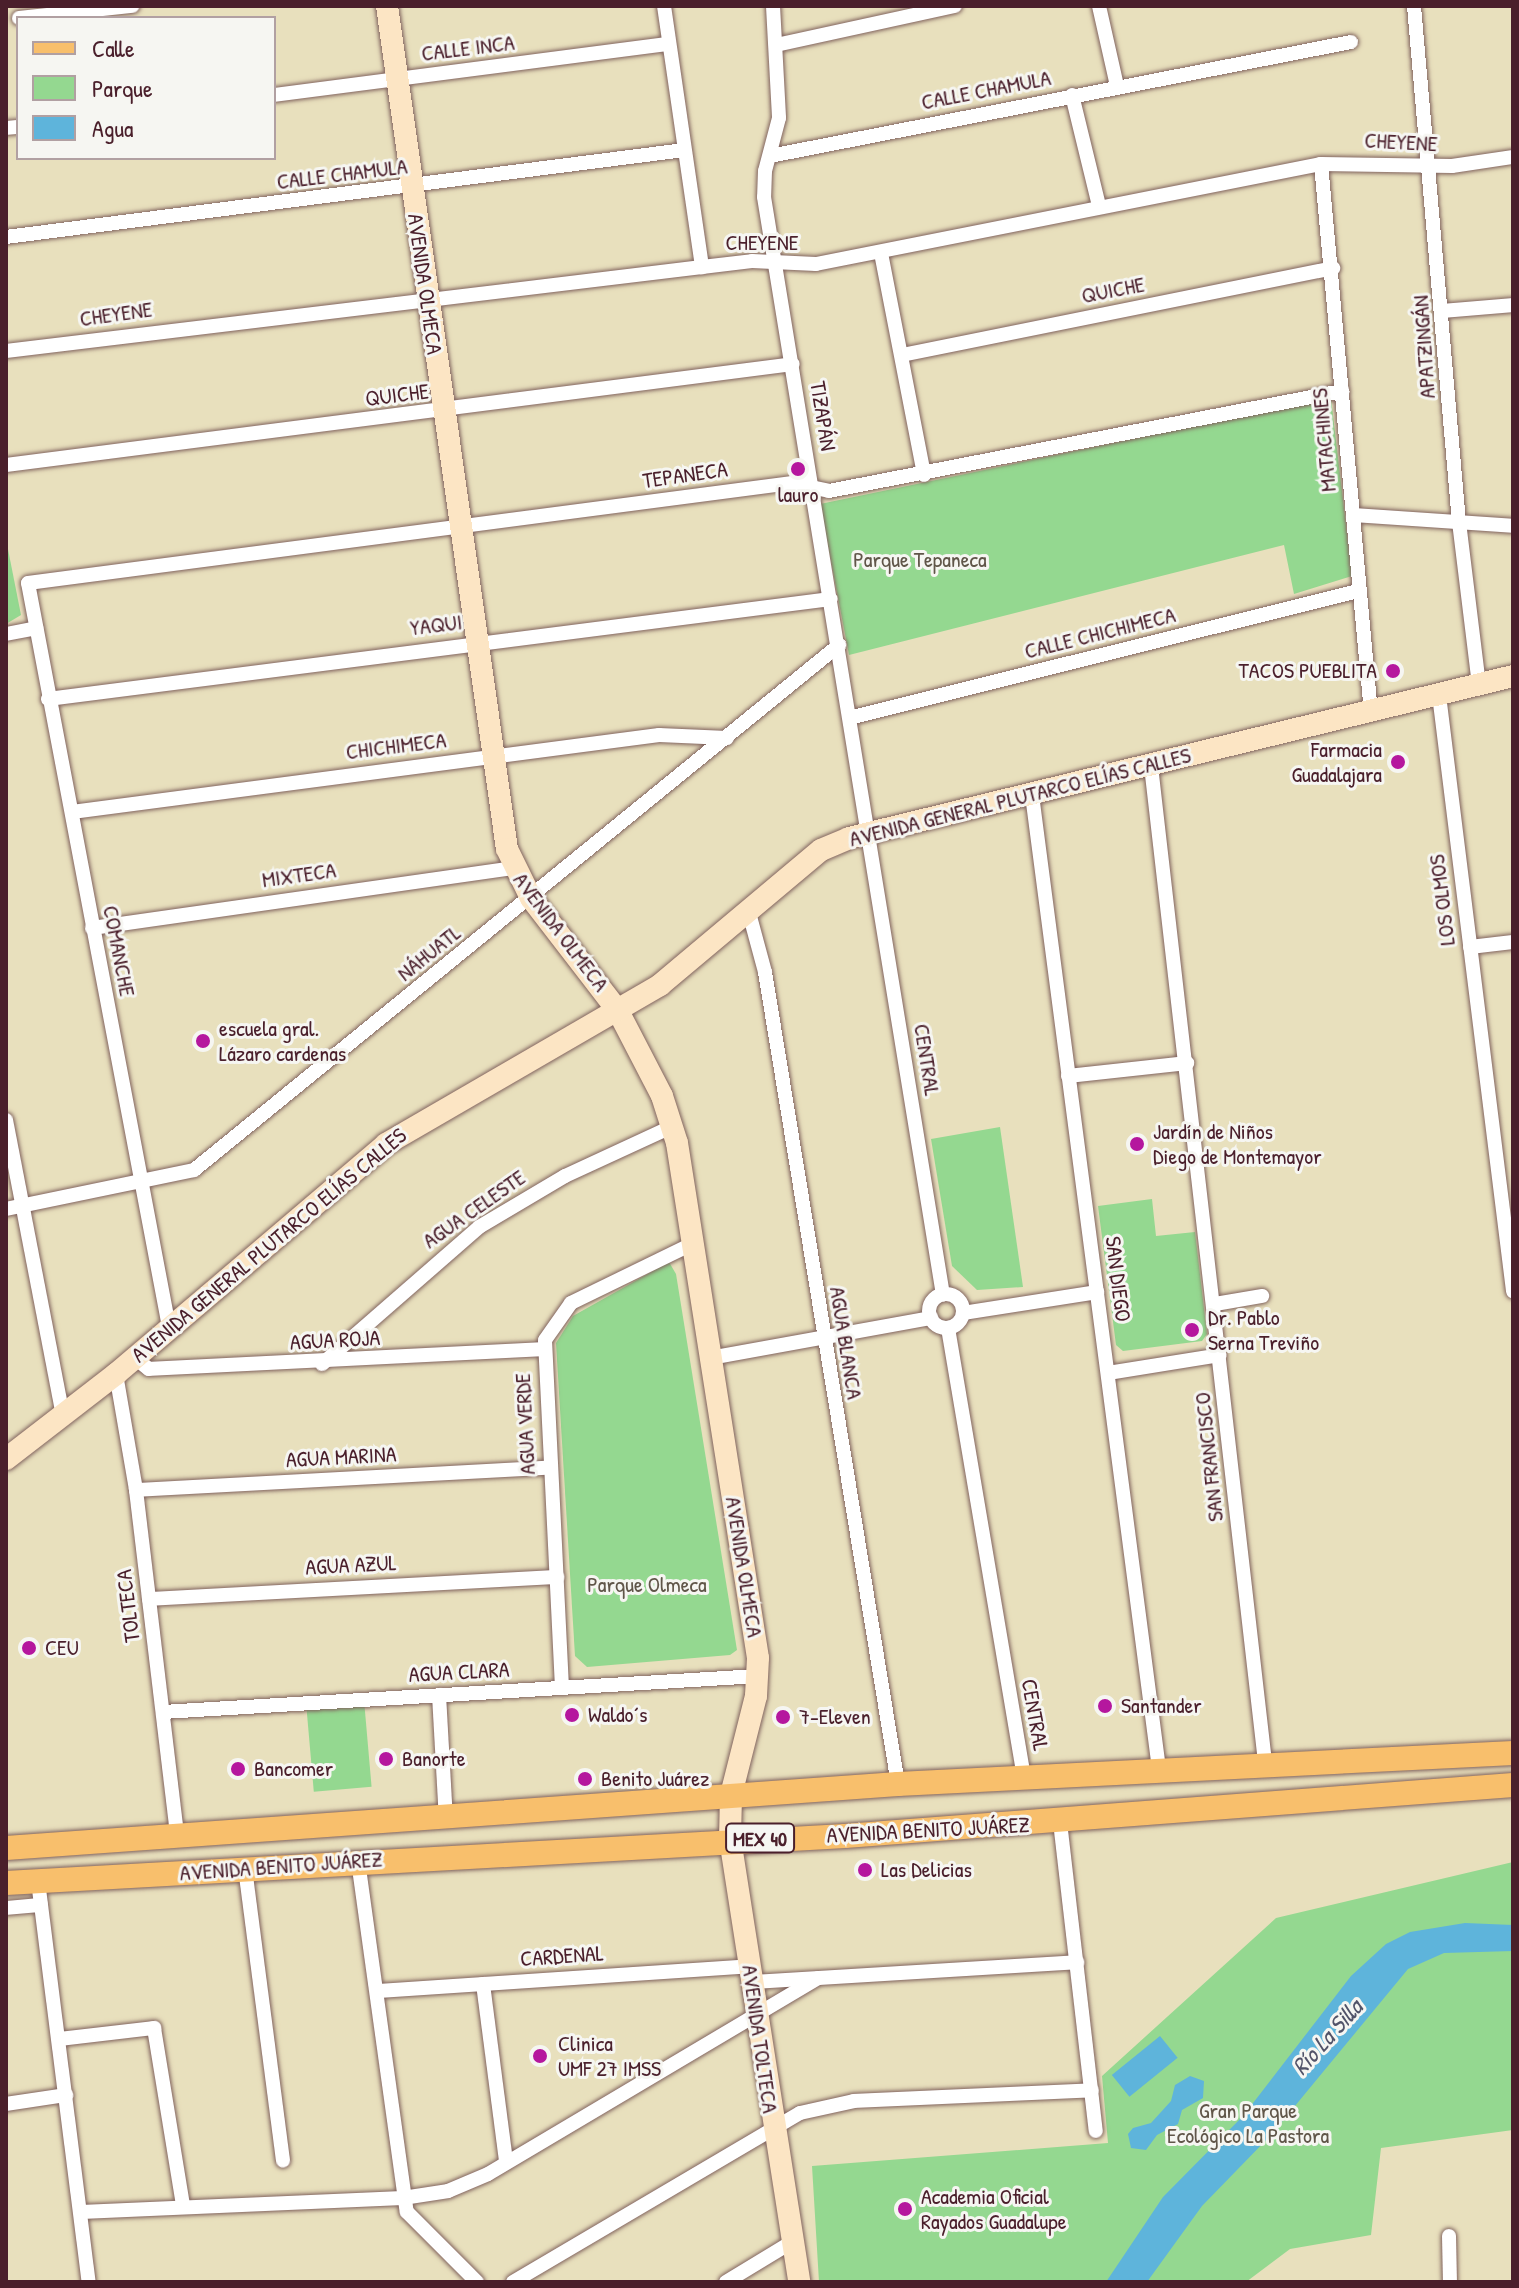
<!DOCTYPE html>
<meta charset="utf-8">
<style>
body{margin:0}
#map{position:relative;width:1519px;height:2288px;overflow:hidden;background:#e8e0bd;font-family:"Patrick Hand",sans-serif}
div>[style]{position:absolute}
.green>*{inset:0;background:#94d890;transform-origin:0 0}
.water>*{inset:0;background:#5eb4db;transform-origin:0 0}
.roads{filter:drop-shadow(0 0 2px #81635e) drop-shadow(0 0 2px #81635e)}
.street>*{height:14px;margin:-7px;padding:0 7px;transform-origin:7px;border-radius:7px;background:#fff}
.street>.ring{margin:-7px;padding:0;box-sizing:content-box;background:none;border:14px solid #fff;border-radius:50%}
.secondary>*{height:22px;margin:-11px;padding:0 11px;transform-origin:11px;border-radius:11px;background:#fce5c4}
.primary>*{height:24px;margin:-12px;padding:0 12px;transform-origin:12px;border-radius:12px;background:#f8bf6c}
.dots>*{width:22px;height:22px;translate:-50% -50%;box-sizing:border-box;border:4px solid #f6f6f2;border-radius:50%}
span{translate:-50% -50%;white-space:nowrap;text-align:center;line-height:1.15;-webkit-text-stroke:6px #f6f6f2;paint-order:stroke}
.shield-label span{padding:2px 6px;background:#f6f6f2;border:2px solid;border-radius:6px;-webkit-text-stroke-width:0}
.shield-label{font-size:20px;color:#4a1f2b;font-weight:700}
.street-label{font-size:22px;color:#4a1f2b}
.poi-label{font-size:22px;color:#4a1f2b}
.right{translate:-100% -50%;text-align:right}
.left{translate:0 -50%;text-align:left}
.park-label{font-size:22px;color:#605649}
.water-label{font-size:24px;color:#515369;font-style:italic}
.frame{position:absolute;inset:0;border:8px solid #4a1f2b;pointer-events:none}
.legend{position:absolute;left:16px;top:16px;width:260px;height:144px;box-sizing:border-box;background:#f6f6f2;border:2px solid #b1a0a2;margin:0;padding:10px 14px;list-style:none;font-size:24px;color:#4a1f2b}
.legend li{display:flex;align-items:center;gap:16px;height:40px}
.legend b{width:40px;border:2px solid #b1a0a2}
</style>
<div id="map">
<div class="green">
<i style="clip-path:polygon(1331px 398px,1352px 576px,1294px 594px,1284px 545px,849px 655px,820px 504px)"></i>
<i style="clip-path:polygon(6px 539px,21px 615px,6px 624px)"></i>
<i style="clip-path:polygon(1000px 1127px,1023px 1287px,977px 1290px,952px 1266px,931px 1139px)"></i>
<i style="clip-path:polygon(1152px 1199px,1156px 1236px,1195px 1232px,1207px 1334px,1202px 1341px,1123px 1351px,1116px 1345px,1098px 1206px)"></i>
<i style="clip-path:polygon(669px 1262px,676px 1274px,737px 1650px,730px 1655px,587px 1667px,575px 1656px,556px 1343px,573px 1316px)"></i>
<i style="left:364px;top:1700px;width:87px;height:58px;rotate:85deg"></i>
<i style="clip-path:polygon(1513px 1862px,1513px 2130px,1381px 2148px,1371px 2235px,1290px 2249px,1246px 2282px,819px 2282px,812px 2166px,1108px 2143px,1102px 2076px,1276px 1918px)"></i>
</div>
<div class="water">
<i style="clip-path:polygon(1465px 1923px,1513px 1925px,1513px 1951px,1444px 1953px,1408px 1969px,1271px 2135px,1202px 2206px,1147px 2282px,1106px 2282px,1163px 2197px,1243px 2116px,1351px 1976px,1386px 1944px,1410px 1932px)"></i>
<i style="left:1160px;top:2036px;width:28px;height:62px;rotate:51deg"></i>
<i style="clip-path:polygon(1190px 2076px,1204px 2081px,1203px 2098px,1182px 2110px,1178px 2124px,1157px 2135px,1146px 2150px,1131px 2148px,1128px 2134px,1133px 2128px,1151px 2123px,1171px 2101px,1175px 2085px)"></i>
</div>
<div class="roads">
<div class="street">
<i style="left:664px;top:6px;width:264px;rotate:81.7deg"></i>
<i style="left:773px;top:6px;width:112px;rotate:86.9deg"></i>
<i style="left:779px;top:118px;width:55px;rotate:104.8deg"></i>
<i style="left:765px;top:171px;width:26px;rotate:92deg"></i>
<i style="left:764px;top:197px;width:1112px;rotate:80.74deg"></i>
<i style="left:1099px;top:6px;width:82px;rotate:77.3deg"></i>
<i style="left:1414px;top:6px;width:518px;rotate:85.02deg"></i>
<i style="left:1459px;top:522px;width:164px;rotate:83deg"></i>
<i style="left:19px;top:18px;width:114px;rotate:-6.1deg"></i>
<i style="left:776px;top:45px;width:183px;rotate:-12.3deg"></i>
<i style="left:274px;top:95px;width:397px;rotate:-7.4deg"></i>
<i style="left:1072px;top:95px;width:114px;rotate:76.3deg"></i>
<i style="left:6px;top:128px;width:12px;rotate:-5deg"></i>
<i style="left:770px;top:156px;width:592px;rotate:-11.1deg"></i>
<i style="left:1321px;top:164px;width:551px;rotate:84.8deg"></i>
<i style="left:6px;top:237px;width:684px;rotate:-7.31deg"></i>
<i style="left:881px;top:253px;width:226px;rotate:79deg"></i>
<i style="left:1443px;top:311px;width:70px;rotate:-4.9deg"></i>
<i style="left:6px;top:351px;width:701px;rotate:-6.88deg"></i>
<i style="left:702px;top:267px;width:50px;rotate:-6.8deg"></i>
<i style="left:752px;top:261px;width:64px;rotate:2.7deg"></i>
<i style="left:816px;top:264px;width:515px;rotate:-11.2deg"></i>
<i style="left:1321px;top:164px;width:131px;rotate:0.9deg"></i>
<i style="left:1452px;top:166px;width:62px;rotate:-8.4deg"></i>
<i style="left:902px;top:355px;width:440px;rotate:-11.4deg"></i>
<i style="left:6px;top:465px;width:793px;rotate:-7.31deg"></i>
<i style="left:1353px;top:515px;width:160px;rotate:3.9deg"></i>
<i style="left:6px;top:634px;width:31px;rotate:-11deg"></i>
<i style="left:1439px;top:695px;width:601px;rotate:82.92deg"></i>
<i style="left:48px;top:699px;width:789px;rotate:-7.28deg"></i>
<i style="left:853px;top:717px;width:520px;rotate:-14.01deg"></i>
<i style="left:1151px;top:766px;width:1003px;rotate:83.47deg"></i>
<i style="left:1032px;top:795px;width:982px;rotate:82.57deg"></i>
<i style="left:72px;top:812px;width:592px;rotate:-7.47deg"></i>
<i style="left:659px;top:735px;width:68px;rotate:2.5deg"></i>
<i style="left:748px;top:909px;width:65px;rotate:74.9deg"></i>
<i style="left:765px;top:972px;width:823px;rotate:80.7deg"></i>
<i style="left:92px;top:928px;width:425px;rotate:-8.1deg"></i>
<i style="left:1470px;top:947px;width:43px;rotate:-6.6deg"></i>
<i style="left:1068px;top:1076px;width:120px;rotate:-6.2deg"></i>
<i style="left:6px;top:1120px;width:301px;rotate:79.1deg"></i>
<i style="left:6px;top:1209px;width:192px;rotate:-11.7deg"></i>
<i style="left:194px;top:1170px;width:832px;rotate:-39.14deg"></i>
<i class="ring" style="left:929px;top:1294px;width:20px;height:20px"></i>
<i style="left:1215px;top:1304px;width:48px;rotate:-9.7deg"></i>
<i style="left:963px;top:1313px;width:136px;rotate:-8.9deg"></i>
<i style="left:169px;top:1327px;width:757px;rotate:-100.73deg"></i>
<i style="left:28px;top:583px;width:771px;rotate:-7.46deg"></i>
<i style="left:792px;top:483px;width:38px;rotate:12deg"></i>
<i style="left:829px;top:491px;width:523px;rotate:-11.03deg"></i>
<i style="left:948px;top:1328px;width:456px;rotate:80.4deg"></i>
<i style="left:134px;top:1357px;width:19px;rotate:39deg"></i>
<i style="left:149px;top:1369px;width:395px;rotate:-2.9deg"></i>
<i style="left:710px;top:1358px;width:225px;rotate:-10.3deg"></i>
<i style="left:322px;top:1364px;width:208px;rotate:-41.1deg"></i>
<i style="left:479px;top:1227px;width:100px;rotate:-30.7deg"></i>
<i style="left:565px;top:1176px;width:119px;rotate:-24.8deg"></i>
<i style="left:1108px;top:1373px;width:113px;rotate:-9.1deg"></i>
<i style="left:116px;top:1374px;width:118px;rotate:80.2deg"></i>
<i style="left:136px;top:1490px;width:347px;rotate:83.2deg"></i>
<i style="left:136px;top:1490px;width:413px;rotate:-3.1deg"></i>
<i style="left:149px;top:1599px;width:409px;rotate:-3.1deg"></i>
<i style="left:562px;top:1688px;width:348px;rotate:-92.8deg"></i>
<i style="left:545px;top:1340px;width:45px;rotate:-54.9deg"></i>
<i style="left:571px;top:1303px;width:135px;rotate:-26deg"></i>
<i style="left:439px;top:1695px;width:125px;rotate:86.8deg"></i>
<i style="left:163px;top:1712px;width:597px;rotate:-3.46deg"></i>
<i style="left:1060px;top:1822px;width:311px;rotate:83.4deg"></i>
<i style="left:358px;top:1861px;width:354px;rotate:82.1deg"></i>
<i style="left:407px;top:2212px;width:99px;rotate:45deg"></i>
<i style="left:245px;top:1868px;width:295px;rotate:82.6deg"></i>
<i style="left:38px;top:1881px;width:404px;rotate:82.8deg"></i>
<i style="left:6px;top:1908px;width:35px;rotate:-5deg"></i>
<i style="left:752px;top:1982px;width:326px;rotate:-3.5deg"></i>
<i style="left:483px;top:1984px;width:177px;rotate:82.6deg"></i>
<i style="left:378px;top:1991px;width:373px;rotate:-3.8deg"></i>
<i style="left:60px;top:2039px;width:95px;rotate:-6.7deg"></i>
<i style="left:154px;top:2028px;width:180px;rotate:80.7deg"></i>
<i style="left:6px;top:2104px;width:61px;rotate:-8.5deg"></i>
<i style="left:81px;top:2212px;width:322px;rotate:-2.5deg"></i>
<i style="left:403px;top:2198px;width:46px;rotate:-8.8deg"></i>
<i style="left:448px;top:2191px;width:43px;rotate:-23deg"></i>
<i style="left:488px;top:2174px;width:384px;rotate:-30.7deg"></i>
<i style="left:1449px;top:2236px;width:46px;rotate:88.8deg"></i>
<i style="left:513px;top:2282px;width:333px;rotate:-30.5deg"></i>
<i style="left:800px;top:2113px;width:55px;rotate:-12.5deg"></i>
<i style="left:854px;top:2101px;width:238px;rotate:-2.6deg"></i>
<i style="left:726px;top:2282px;width:77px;rotate:-31.2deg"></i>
</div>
<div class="secondary">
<i style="left:387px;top:6px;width:851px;rotate:81.9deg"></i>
<i style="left:507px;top:849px;width:55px;rotate:63.9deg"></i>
<i style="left:531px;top:898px;width:143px;rotate:52.4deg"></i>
<i style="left:618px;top:1011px;width:96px;rotate:62.6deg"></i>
<i style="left:662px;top:1096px;width:49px;rotate:72.3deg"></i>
<i style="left:677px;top:1143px;width:521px;rotate:81.06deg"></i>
<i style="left:758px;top:1658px;width:38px;rotate:93deg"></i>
<i style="left:756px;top:1696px;width:102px;rotate:104.2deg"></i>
<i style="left:731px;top:1795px;width:44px;rotate:91.3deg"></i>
<i style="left:730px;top:1839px;width:448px;rotate:81.1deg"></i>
<i style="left:6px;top:1459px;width:139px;rotate:-37.7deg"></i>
<i style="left:116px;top:1374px;width:355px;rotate:-40.4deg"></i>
<i style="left:386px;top:1144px;width:317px;rotate:-30.1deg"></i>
<i style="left:660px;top:985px;width:210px;rotate:-40deg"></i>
<i style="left:821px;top:850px;width:30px;rotate:-23deg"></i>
<i style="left:849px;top:838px;width:683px;rotate:-13.71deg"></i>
</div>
<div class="primary">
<i style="left:6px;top:1848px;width:894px;rotate:-4.1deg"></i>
<i style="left:898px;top:1784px;width:616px;rotate:-2.89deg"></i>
<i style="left:6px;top:1883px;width:840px;rotate:-3.21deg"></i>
<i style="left:845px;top:1836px;width:670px;rotate:-4.37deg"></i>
</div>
</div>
<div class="dots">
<i style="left:798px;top:469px;background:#b5179e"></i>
<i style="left:1393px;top:671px;background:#b5179e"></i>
<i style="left:1398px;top:762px;background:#b5179e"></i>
<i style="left:203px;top:1041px;background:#b5179e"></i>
<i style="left:1137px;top:1144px;background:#b5179e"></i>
<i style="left:1192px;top:1330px;background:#b5179e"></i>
<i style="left:29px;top:1648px;background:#b5179e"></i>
<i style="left:1105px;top:1706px;background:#b5179e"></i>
<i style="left:572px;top:1715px;background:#b5179e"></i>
<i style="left:783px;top:1717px;background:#b5179e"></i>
<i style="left:386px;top:1759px;background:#b5179e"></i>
<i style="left:238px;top:1769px;background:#b5179e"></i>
<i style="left:585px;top:1779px;background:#b5179e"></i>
<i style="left:865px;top:1870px;background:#b5179e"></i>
<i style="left:540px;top:2056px;background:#b5179e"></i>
<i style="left:905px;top:2209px;background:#b5179e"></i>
</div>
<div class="shield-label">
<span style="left:760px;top:1838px">MEX 40</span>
</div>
<div class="street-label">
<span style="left:468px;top:48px;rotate:-7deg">CALLE INCA</span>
<span style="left:986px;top:90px;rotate:-11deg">CALLE CHAMULA</span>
<span style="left:1401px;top:142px;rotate:3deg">CHEYENE</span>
<span style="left:342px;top:174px;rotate:-7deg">CALLE CHAMULA</span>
<span style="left:762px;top:243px">CHEYENE</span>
<span style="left:425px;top:284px;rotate:82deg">AVENIDA OLMECA</span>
<span style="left:1113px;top:290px;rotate:-11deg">QUICHE</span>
<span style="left:116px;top:314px;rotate:-8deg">CHEYENE</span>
<span style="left:1424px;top:347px;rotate:-94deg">APATZINGÁN</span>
<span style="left:397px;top:395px;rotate:-7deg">QUICHE</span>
<span style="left:823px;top:416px;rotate:81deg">TIZAPÁN</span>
<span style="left:1324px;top:440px;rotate:-95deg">MATACHINES</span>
<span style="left:685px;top:475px;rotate:-8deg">TEPANECA</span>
<span style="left:436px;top:625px;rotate:-7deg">YAQUI</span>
<span style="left:1100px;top:633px;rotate:-14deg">CALLE CHICHIMECA</span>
<span style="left:396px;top:746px;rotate:-7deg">CHICHIMECA</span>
<span style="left:1020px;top:797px;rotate:-14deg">AVENIDA GENERAL PLUTARCO ELÍAS CALLES</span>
<span style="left:299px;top:875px;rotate:-8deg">MIXTECA</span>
<span style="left:1442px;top:900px;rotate:-97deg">LOS OLMOS</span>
<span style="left:561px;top:932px;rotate:53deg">AVENIDA OLMECA</span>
<span style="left:119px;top:951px;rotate:79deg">COMANCHE</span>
<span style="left:429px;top:953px;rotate:-39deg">NÁHUATL</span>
<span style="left:927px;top:1060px;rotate:81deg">CENTRAL</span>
<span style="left:474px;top:1209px;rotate:-35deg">AGUA CELESTE</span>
<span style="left:269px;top:1245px;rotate:-40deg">AVENIDA GENERAL PLUTARCO ELÍAS CALLES</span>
<span style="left:1118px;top:1279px;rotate:83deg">SAN DIEGO</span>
<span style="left:335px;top:1340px;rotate:-3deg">AGUA ROJA</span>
<span style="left:846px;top:1343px;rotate:81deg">AGUA BLANCA</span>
<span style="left:525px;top:1424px;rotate:-93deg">AGUA VERDE</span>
<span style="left:341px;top:1457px;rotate:-3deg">AGUA MARINA</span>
<span style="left:1209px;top:1457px;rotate:-96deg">SAN FRANCISCO</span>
<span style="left:351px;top:1565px;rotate:-3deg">AGUA AZUL</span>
<span style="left:744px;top:1567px;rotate:81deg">AVENIDA OLMECA</span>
<span style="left:128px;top:1606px;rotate:-97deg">TOLTECA</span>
<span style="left:459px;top:1672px;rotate:-3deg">AGUA CLARA</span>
<span style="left:1035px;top:1715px;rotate:80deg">CENTRAL</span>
<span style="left:928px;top:1830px;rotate:-3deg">AVENIDA BENITO JUÁREZ</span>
<span style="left:281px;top:1866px;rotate:-4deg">AVENIDA BENITO JUÁREZ</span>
<span style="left:562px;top:1956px;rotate:-4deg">CARDENAL</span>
<span style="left:760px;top:2039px;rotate:82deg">AVENIDA TOLTECA</span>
</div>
<div class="poi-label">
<span style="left:798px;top:495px">lauro</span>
<span class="right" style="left:1377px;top:671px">TACOS PUEBLITA</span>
<span class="right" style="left:1382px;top:762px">Farmacia<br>Guadalajara</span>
<span class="left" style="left:219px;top:1041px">escuela gral.<br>Lázaro cardenas</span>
<span class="left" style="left:1153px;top:1144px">Jardín de Niños<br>Diego de Montemayor</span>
<span class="left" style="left:1208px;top:1330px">Dr. Pablo<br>Serna Treviño</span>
<span class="left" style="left:45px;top:1648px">CEU</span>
<span class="left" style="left:1121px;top:1706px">Santander</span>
<span class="left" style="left:588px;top:1715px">Waldo´s</span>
<span class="left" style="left:799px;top:1717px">7-Eleven</span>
<span class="left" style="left:402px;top:1759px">Banorte</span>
<span class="left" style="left:254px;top:1769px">Bancomer</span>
<span class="left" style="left:601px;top:1779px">Benito Juárez</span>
<span class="left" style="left:881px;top:1870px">Las Delicias</span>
<span class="left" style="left:558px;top:2056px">Clinica<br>UMF 27 IMSS</span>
<span class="left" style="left:921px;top:2209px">Academia Oficial<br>Rayados Guadalupe</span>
</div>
<div class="park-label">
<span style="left:920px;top:560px">Parque Tepaneca</span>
<span style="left:647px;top:1585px">Parque Olmeca</span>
<span style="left:1248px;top:2123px">Gran Parque<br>Ecológico La Pastora</span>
</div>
<div class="water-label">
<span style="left:1327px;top:2037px;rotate:-48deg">Río La Silla</span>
</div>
<div class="frame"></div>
<ul class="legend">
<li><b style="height:10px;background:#f8bf6c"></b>Calle</li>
<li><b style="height:22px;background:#94d890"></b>Parque</li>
<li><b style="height:22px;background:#5eb4db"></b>Agua</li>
</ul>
</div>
